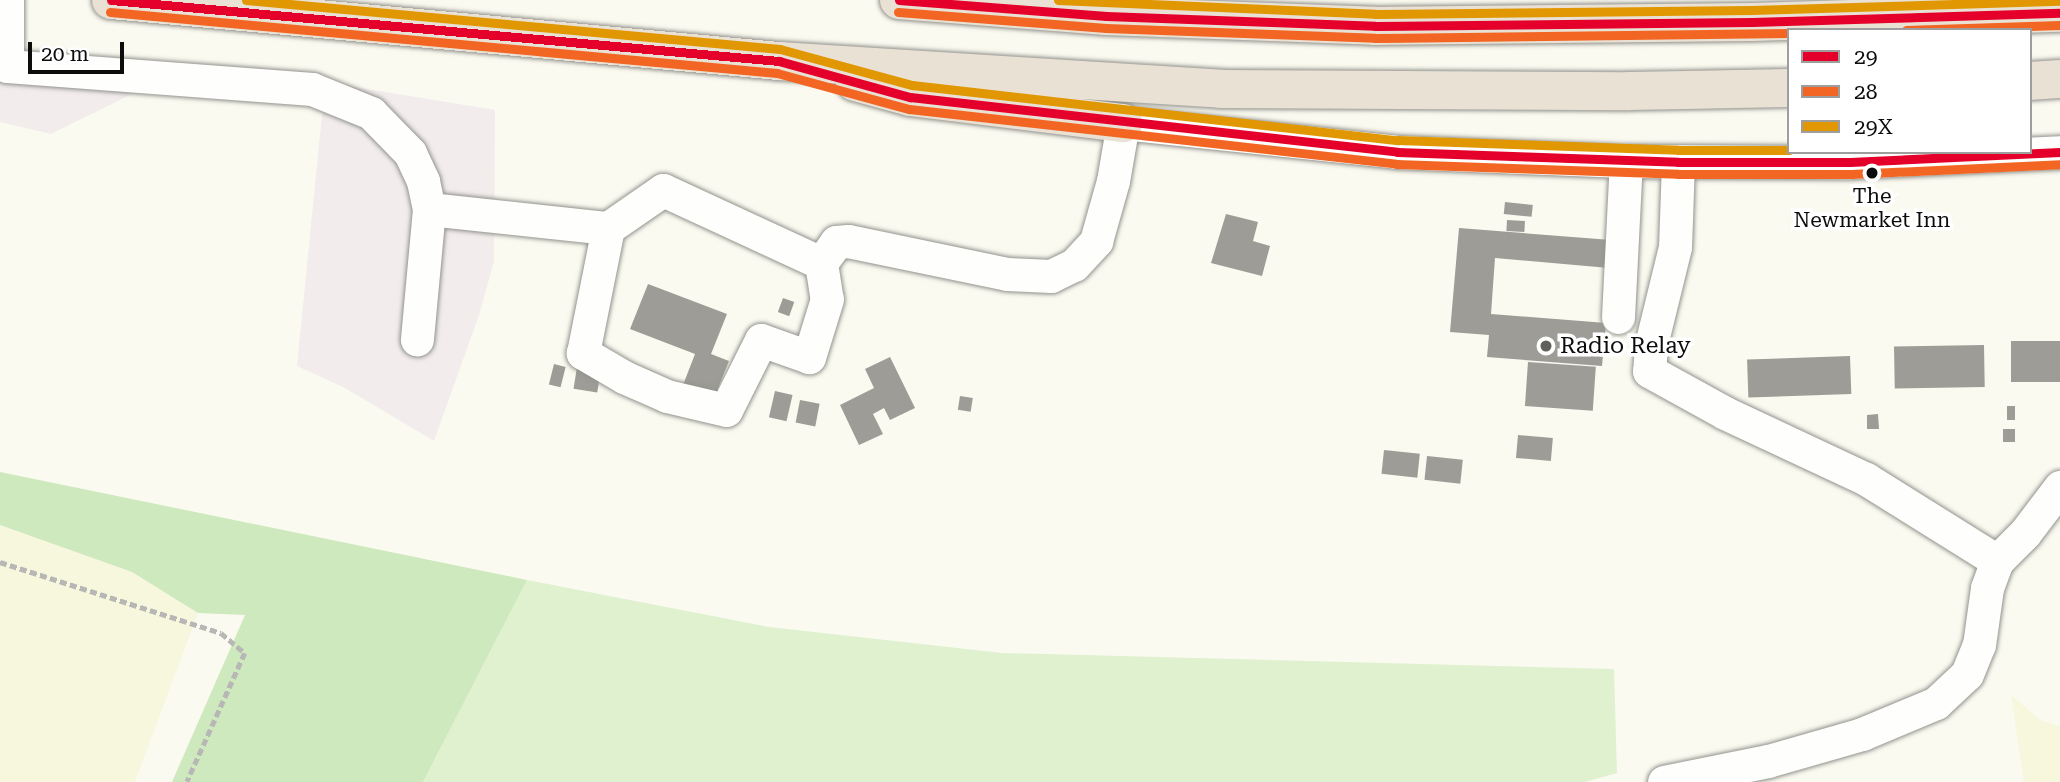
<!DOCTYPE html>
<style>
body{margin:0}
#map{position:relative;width:2060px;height:782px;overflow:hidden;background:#fafaf0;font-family:"Roboto Serif",serif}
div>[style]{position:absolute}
.industrial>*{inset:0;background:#f2eced}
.farmland>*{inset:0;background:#f6f7dc}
.green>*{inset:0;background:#dff1cf}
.forest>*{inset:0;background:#cee9bd}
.building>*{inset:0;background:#9d9c96;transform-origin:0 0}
.path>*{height:4.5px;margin-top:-2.25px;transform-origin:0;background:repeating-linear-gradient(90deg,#b7b7b5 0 7px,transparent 0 10.5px)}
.roads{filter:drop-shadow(0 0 2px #93938f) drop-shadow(0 0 2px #93938f)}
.minor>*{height:33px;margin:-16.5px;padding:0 16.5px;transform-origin:16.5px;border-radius:16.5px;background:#fefefd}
.highway>*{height:38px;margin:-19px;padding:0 19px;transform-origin:19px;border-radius:19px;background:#e9e1d4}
.bus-1>*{height:9px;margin:-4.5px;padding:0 4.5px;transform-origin:4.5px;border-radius:4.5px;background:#e4002b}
.bus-2>*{height:9px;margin:-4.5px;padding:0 4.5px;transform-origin:4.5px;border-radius:4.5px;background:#f26522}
.bus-3>*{height:9px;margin:-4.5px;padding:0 4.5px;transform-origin:4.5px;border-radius:4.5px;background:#e09701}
.dots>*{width:19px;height:19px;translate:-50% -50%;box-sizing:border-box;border:4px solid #fff;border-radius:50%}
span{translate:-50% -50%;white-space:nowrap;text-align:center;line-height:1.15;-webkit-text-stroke:7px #fff;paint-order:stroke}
.bus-label{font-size:21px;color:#0c0c0c}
.poi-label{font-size:23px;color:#0c0c0c}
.left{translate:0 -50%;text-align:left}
.legend{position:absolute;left:1787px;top:28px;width:245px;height:126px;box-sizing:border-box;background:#fff;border:2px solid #9e9e9e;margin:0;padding:9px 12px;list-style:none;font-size:21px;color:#0c0c0c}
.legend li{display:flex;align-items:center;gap:14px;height:35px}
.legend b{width:35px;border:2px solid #9e9e9e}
.scale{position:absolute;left:28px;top:42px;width:96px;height:32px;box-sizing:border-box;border:4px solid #0c0c0c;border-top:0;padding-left:9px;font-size:21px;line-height:24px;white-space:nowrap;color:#0c0c0c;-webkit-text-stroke:5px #fff;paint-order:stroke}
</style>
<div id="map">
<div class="industrial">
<i style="clip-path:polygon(0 63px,258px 71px,495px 110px,494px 261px,480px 312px,434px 441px,345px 388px,297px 366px,323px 105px,140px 90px,51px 134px,0 122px)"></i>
</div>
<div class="farmland">
<i style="clip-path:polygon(0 525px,132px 572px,198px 613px,135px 782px,0 782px)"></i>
<i style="clip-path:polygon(2011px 695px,2040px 720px,2060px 726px,2060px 782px,2024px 782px)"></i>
</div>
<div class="green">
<i style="clip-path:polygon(527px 580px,769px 627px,1002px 653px,1614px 669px,1617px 773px,1585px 782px,423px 782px)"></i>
</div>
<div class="forest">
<i style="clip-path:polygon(0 472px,527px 580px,423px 782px,172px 782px,245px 615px,198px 613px,132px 572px,0 525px)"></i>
</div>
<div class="building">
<i style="left:1505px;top:202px;width:28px;height:12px;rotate:6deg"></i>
<i style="clip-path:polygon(1226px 214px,1258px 222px,1253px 241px,1270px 246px,1262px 276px,1211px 263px)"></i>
<i style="left:1507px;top:220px;width:18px;height:11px;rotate:3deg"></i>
<i style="clip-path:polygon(1459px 228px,1611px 240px,1609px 268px,1495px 258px,1491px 314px,1606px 323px,1602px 366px,1487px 357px,1489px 335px,1450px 332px)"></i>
<i style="clip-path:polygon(648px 284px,727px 314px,711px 354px,729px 361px,714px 398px,683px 385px,695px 354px,630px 329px)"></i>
<i style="left:783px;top:298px;width:12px;height:15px;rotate:20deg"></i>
<i style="left:2060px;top:341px;width:41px;height:49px;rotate:90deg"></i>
<i style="left:1984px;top:345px;width:42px;height:90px;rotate:89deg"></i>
<i style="left:1850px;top:356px;width:38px;height:103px;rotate:88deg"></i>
<i style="clip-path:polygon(890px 357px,915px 408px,890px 420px,884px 408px,873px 414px,883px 434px,859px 445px,840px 405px,874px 388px,865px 369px)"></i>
<i style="left:1528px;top:362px;width:68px;height:44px;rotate:4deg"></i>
<i style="left:554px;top:364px;width:12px;height:21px;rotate:14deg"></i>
<i style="left:577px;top:367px;width:24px;height:22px;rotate:9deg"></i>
<i style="left:775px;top:391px;width:18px;height:27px;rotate:13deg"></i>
<i style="left:960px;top:396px;width:13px;height:14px;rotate:9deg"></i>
<i style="left:800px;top:400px;width:20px;height:23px;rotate:11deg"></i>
<i style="left:2007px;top:406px;width:8px;height:14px"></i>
<i style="clip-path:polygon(1878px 414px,1879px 429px,1867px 429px,1867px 415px)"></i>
<i style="left:2003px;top:429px;width:12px;height:13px"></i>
<i style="left:1518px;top:435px;width:35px;height:23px;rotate:5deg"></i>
<i style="left:1384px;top:450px;width:36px;height:24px;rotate:6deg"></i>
<i style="left:1427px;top:456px;width:36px;height:24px;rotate:6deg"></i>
</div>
<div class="path">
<i style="left:0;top:562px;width:232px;rotate:17.8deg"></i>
<i style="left:221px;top:633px;width:31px;rotate:40deg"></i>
<i style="left:245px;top:653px;width:141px;rotate:114.2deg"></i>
</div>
<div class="roads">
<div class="minor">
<i style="left:7px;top:0;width:66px;rotate:90deg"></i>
<i style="left:7px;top:66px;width:306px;rotate:4.3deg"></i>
<i style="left:312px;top:89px;width:64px;rotate:22.1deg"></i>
<i style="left:371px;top:113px;width:56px;rotate:45.7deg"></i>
<i style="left:410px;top:153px;width:31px;rotate:65deg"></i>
<i style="left:423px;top:181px;width:29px;rotate:78deg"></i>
<i style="left:429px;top:209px;width:131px;rotate:95.3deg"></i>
<i style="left:1678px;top:162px;width:85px;rotate:92deg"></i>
<i style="left:1675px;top:247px;width:101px;rotate:103.8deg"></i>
<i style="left:1651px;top:345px;width:26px;rotate:94deg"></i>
<i style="left:1649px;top:371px;width:87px;rotate:28.9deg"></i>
<i style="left:1725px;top:413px;width:156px;rotate:25.1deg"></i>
<i style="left:1866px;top:479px;width:155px;rotate:32deg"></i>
<i style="left:429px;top:209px;width:180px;rotate:6.1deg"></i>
<i style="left:608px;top:228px;width:67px;rotate:-34.6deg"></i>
<i style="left:663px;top:190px;width:174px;rotate:24.8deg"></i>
<i style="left:821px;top:263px;width:36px;rotate:81deg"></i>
<i style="left:827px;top:299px;width:61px;rotate:107.2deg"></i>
<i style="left:809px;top:357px;width:51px;rotate:-160.5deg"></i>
<i style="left:761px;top:340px;width:78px;rotate:116.6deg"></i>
<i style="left:726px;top:410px;width:61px;rotate:-166.7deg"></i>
<i style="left:667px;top:396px;width:47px;rotate:-156.2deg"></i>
<i style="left:624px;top:377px;width:48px;rotate:-149.7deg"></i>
<i style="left:583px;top:353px;width:127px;rotate:-78.7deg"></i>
<i style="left:821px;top:263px;width:26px;rotate:-54deg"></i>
<i style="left:836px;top:242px;width:12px;rotate:-5deg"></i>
<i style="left:848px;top:241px;width:162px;rotate:11.7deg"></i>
<i style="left:1007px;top:274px;width:44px;rotate:2.6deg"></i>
<i style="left:1051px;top:276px;width:25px;rotate:-26deg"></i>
<i style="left:1074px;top:265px;width:33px;rotate:-47deg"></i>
<i style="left:1096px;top:241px;width:62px;rotate:-74.2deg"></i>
<i style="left:1113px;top:181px;width:59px;rotate:-80.2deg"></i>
<i style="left:1123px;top:123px;width:276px;rotate:6deg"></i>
<i style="left:1397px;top:152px;width:229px;rotate:2.3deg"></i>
<i style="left:1626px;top:161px;width:224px;rotate:0.3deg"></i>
<i style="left:1850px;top:162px;width:210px;rotate:-2.7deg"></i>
<i style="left:1618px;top:317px;width:156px;rotate:-87.1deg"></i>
<i style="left:1664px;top:782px;width:106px;rotate:-11.4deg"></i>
<i style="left:1768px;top:761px;width:98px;rotate:-16deg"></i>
<i style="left:1862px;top:734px;width:80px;rotate:-22.7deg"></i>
<i style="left:1936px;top:703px;width:42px;rotate:-43.1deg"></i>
<i style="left:1967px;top:674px;width:31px;rotate:-68deg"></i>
<i style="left:1979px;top:645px;width:58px;rotate:-82deg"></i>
<i style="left:1987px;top:588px;width:29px;rotate:-70deg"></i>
<i style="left:1997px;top:561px;width:40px;rotate:-45deg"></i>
<i style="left:2025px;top:533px;width:58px;rotate:-52.7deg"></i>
</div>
<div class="highway">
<i style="left:111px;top:0;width:671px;rotate:5.22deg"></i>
<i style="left:779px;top:61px;width:443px;rotate:3.6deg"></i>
<i style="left:1221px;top:89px;width:408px;rotate:0.3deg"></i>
<i style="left:1629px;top:91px;width:160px;rotate:-1.1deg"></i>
<i style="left:899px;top:0;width:208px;rotate:4.4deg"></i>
<i style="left:1106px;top:16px;width:269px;rotate:2.1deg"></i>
<i style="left:1375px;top:26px;width:377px;rotate:-0.6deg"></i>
<i style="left:1752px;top:22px;width:308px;rotate:-1.7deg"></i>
<i style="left:2030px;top:81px;width:30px;rotate:-4deg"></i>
<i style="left:855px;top:82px;width:57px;rotate:15.3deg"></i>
<i style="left:910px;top:97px;width:215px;rotate:7deg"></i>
</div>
</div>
<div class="bus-1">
<i style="left:111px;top:0;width:671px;rotate:5.22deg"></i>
<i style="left:779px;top:61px;width:136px;rotate:15.4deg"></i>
<i style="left:910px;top:97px;width:490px;rotate:6.4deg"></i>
<i style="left:1397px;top:152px;width:281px;rotate:2deg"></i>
<i style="left:1678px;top:162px;width:172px"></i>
<i style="left:1850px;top:162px;width:210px;rotate:-2.7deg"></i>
<i style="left:899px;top:0;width:208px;rotate:4.4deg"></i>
<i style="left:1106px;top:16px;width:269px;rotate:2.1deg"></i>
<i style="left:1375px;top:26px;width:377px;rotate:-0.6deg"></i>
<i style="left:1752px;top:22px;width:308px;rotate:-1.7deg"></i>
</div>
<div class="bus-2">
<i style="left:110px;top:12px;width:670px;rotate:5.23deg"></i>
<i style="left:777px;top:73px;width:137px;rotate:15.3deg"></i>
<i style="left:909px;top:109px;width:490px;rotate:6.4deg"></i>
<i style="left:1396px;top:164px;width:282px;rotate:2deg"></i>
<i style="left:1678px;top:174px;width:173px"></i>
<i style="left:1851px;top:174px;width:209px;rotate:-2.7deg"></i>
<i style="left:898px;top:12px;width:209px;rotate:4.4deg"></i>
<i style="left:1106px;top:28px;width:269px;rotate:2.1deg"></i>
<i style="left:1375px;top:38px;width:414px;rotate:-0.7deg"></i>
<i style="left:1906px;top:30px;width:154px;rotate:-1.9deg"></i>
</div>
<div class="bus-3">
<i style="left:246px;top:0;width:536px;rotate:5.24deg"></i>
<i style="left:780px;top:49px;width:137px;rotate:15.3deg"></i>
<i style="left:912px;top:85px;width:489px;rotate:6.5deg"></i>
<i style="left:1398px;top:140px;width:280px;rotate:2deg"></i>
<i style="left:1678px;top:150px;width:111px"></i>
<i style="left:1058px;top:0;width:317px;rotate:2.5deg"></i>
<i style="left:1375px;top:14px;width:377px;rotate:-0.6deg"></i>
<i style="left:1752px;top:10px;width:308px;rotate:-1.7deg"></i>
</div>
<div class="dots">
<i style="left:1872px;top:173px;background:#0c0c0c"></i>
<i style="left:1546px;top:346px;background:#5f5f5c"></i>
</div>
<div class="bus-label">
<span style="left:1872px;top:208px">The<br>Newmarket Inn</span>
</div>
<div class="poi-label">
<span class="left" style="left:1560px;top:346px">Radio Relay</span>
</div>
<ul class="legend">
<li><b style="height:9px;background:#e4002b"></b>29</li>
<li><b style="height:9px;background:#f26522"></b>28</li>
<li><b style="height:9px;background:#e09701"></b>29X</li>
</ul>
<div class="scale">20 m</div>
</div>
